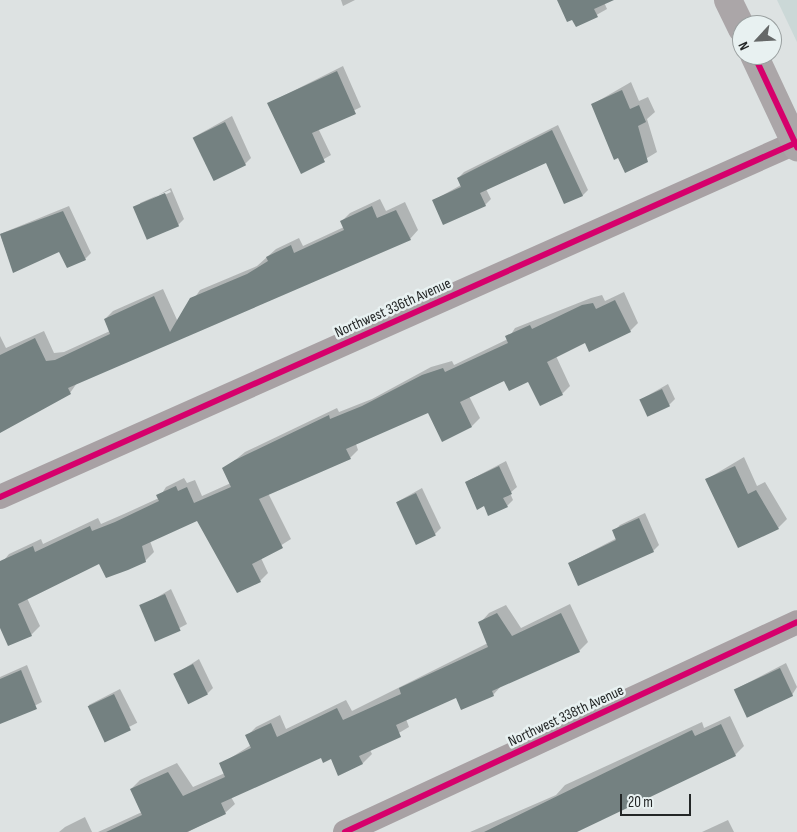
<!DOCTYPE html>
<style>
body{margin:0}
#map{position:relative;width:797px;height:832px;overflow:hidden;background:#dde2e2;font-family:"Sofia Sans Condensed",sans-serif}
div>[style]{position:absolute}
.built>*{inset:0;background:#cbd8d7}
.shadow>*{inset:0;background:#0003;transform-origin:0 0}
.building>*{inset:0;background:#748181;transform-origin:0 0}
.minor>*{height:24px;margin:-12px;padding:0 12px;transform-origin:12px;border-radius:12px;background:#a8a1a4}
.trunk>*{height:28px;margin:-14px;padding:0 14px;transform-origin:14px;border-radius:14px;background:#aba6a8}
.cycleway>*{height:6px;margin:-3px;padding:0 3px;transform-origin:3px;border-radius:3px;background:#d6006c}
span{translate:-50% -50%;white-space:nowrap;text-align:center;line-height:1.15;-webkit-text-stroke:5px #e8f1f1;paint-order:stroke}
.street-label{font-size:15px;color:#242727}
.north{position:absolute;left:732px;top:15px;width:50px;height:50px;box-sizing:border-box;background:#e8f1f1;border:1px solid #9aa0a0;border-radius:50%;rotate:245deg;font-size:14px;font-weight:700;line-height:20px;text-align:center;color:#242727}
.north::after{content:'';display:block;margin:auto;width:18px;height:22px;background:#656868;clip-path:polygon(50% 0,100% 100%,50% 72%,0 100%)}
.scale{position:absolute;left:620px;top:794px;width:71px;height:22px;box-sizing:border-box;border:2px solid #242727;border-top:0;padding-left:6px;font-size:15px;line-height:18px;white-space:nowrap;color:#242727;-webkit-text-stroke:4px #e8f1f1;paint-order:stroke}
</style>
<div id="map">
<div class="built">
<i style="clip-path:polygon(777px 0,797px 0,797px 42px)"></i>
</div>
<div class="shadow">
<i style="clip-path:polygon(341px 0,355px 0,343px 6px)"></i>
<i style="clip-path:polygon(559px 0,603px 0,607px 9px,577px 26px)"></i>
<i style="clip-path:polygon(343px 66px,361px 107px,318px 128px,331px 155px,301px 172px,269px 103px)"></i>
<i style="clip-path:polygon(631px 82px,639px 101px,648px 97px,655px 112px,647px 119px,657px 152px,626px 171px,593px 104px)"></i>
<i style="clip-path:polygon(232px 116px,251px 158px,245px 164px,194px 137px)"></i>
<i style="clip-path:polygon(558px 125px,588px 190px,583px 195px,565px 203px,547px 161px,486px 189px,491px 199px,485px 205px,434px 200px,461px 185px,458px 178px,464px 172px)"></i>
<i style="clip-path:polygon(evenodd,171px 188px,184px 219px,178px 225px,135px 208px,171px 188px,170px 190px,171px 192px,140px 206px,140px 203px,170px 190px)"></i>
<i style="clip-path:polygon(380px 199px,386px 211px,405px 202px,418px 230px,410px 239px,77px 383px,70px 393px,0 432px,0 336px,6px 348px,44px 331px,54px 353px,64px 352px,110px 331px,105px 319px,113px 311px,163px 289px,178px 322px,200px 290px,257px 266px,276px 249px,299px 238px,303px 246px,344px 227px,342px 221px,350px 213px)"></i>
<i style="clip-path:polygon(69px 206px,91px 253px,85px 259px,60px 250px,14px 272px,0 234px)"></i>
<i style="clip-path:polygon(624px 292px,638px 323px,630px 331px,586px 342px,556px 356px,570px 386px,562px 394px,529px 380px,505px 380px,469px 396px,480px 418px,472px 426px,429px 411px,356px 444px,358px 450px,350px 458px,268px 493px,291px 539px,261px 558px,268px 573px,260px 581px,198px 520px,150px 541px,154px 552px,145px 561px,100px 562px,27px 598px,40px 626px,31px 635px,0 622px,0 565px,9px 554px,41px 539px,43px 544px,98px 518px,101px 524px,124px 514px,159px 498px,166px 487px,184px 478px,187px 483px,195px 480px,202px 496px,231px 483px,224px 469px,245px 452px,337px 408px,339px 412px,372px 399px,431px 367px,452px 361px,454px 365px,508px 339px,515px 328px,591px 298px,602px 295px,605px 301px)"></i>
<i style="clip-path:polygon(668px 384px,675px 399px,669px 405px,640px 400px)"></i>
<i style="clip-path:polygon(744px 457px,757px 486px,765px 482px,787px 519px,778px 528px,707px 479px)"></i>
<i style="clip-path:polygon(506px 461px,517px 487px,510px 493px,513px 500px,507px 506px,484px 505px,466px 482px)"></i>
<i style="clip-path:polygon(422px 488px,441px 528px,435px 534px,397px 502px)"></i>
<i style="clip-path:polygon(645px 513px,659px 545px,653px 551px,569px 563px,617px 538px,614px 531px,620px 525px)"></i>
<i style="clip-path:polygon(171px 589px,187px 624px,157px 640px,142px 606px)"></i>
<i style="clip-path:polygon(570px 604px,588px 642px,579px 651px,502px 685px,493px 695px,456px 696px,406px 719px,409px 727px,370px 750px,372px 754px,363px 763px,339px 774px,332px 757px,322px 756px,231px 797px,235px 804px,225px 813px,188px 832px,98px 832px,142px 812px,131px 789px,140px 780px,177px 763px,193px 787px,225px 773px,221px 764px,251px 745px,247px 736px,256px 727px,280px 715px,286px 729px,346px 700px,352px 711px,488px 643px,480px 623px,489px 613px,506px 605px,521px 628px)"></i>
<i style="clip-path:polygon(199px 659px,213px 688px,207px 694px,174px 675px)"></i>
<i style="clip-path:polygon(786px 663px,797px 687px,792px 695px,736px 689px)"></i>
<i style="clip-path:polygon(27px 665px,42px 702px,0 723px,0 677px)"></i>
<i style="left:120px;top:689px;width:38px;height:35px;rotate:63deg"></i>
<i style="clip-path:polygon(730px 716px,744px 746px,735px 755px,573px 832px,470px 832px,556px 795px,565px 785px,702px 722px,704px 728px)"></i>
<i style="clip-path:polygon(85px 817px,92px 832px,59px 832px,65px 827px)"></i>
<i style="clip-path:polygon(728px 820px,734px 832px,702px 832px)"></i>
</div>
<div class="building">
<i style="clip-path:polygon(557px 0,614px 0,594px 9px,598px 17px,576px 27px,572px 20px,567px 22px)"></i>
<i style="clip-path:polygon(337px 71px,356px 114px,312px 133px,325px 162px,301px 174px,267px 103px)"></i>
<i style="clip-path:polygon(622px 90px,630px 109px,639px 105px,646px 122px,638px 126px,648px 162px,625px 173px,618px 158px,614px 160px,591px 104px)"></i>
<i style="left:225px;top:122px;width:48px;height:36px;rotate:64deg"></i>
<i style="clip-path:polygon(552px 130px,583px 196px,564px 204px,546px 163px,480px 193px,486px 206px,443px 225px,432px 200px,461px 187px,457px 178px)"></i>
<i style="left:165px;top:193px;width:36px;height:35px;rotate:67deg"></i>
<i style="clip-path:polygon(372px 206px,377px 218px,396px 210px,411px 240px,68px 388px,71px 394px,0 433px,0 355px,35px 338px,46px 361px,55px 360px,110px 334px,104px 319px,154px 296px,170px 332px,190px 298px,247px 274px,268px 261px,266px 257px,291px 245px,294px 253px,344px 230px,340px 221px)"></i>
<i style="clip-path:polygon(63px 211px,86px 260px,67px 268px,59px 252px,13px 273px,0 234px)"></i>
<i style="clip-path:polygon(615px 300px,631px 332px,589px 352px,585px 343px,547px 362px,563px 395px,540px 406px,528px 382px,509px 391px,504px 381px,460px 402px,472px 427px,442px 442px,428px 413px,346px 449px,351px 459px,259px 499px,283px 548px,252px 564px,261px 582px,237px 593px,197px 521px,142px 546px,146px 562px,128px 570px,106px 578px,99px 564px,18px 604px,32px 636px,8px 646px,0 628px,0 561px,33px 546px,35px 552px,90px 526px,92px 531px,115px 522px,159px 501px,156px 495px,176px 486px,178px 491px,187px 487px,194px 503px,231px 487px,222px 468px,235px 460px,329px 415px,330px 419px,362px 406px,422px 375px,443px 368px,445px 372px,508px 343px,505px 336px,530px 325px,532px 329px,582px 305px,593px 303px,596px 309px)"></i>
<i style="left:662px;top:389px;width:19px;height:25px;rotate:65deg"></i>
<i style="clip-path:polygon(499px 466px,512px 494px,503px 498px,508px 507px,488px 516px,484px 506px,477px 510px,465px 482px)"></i>
<i style="clip-path:polygon(735px 466px,748px 494px,756px 490px,779px 529px,738px 548px,705px 479px)"></i>
<i style="left:416px;top:493px;width:47px;height:22px;rotate:65deg"></i>
<i style="clip-path:polygon(639px 518px,654px 552px,578px 586px,568px 563px,616px 540px,612px 530px)"></i>
<i style="left:165px;top:594px;width:40px;height:28px;rotate:67deg"></i>
<i style="clip-path:polygon(497px 613px,512px 636px,561px 613px,580px 652px,492px 691px,494px 696px,461px 710px,456px 698px,396px 725px,401px 737px,359px 756px,363px 764px,338px 776px,331px 759px,323px 763px,321px 758px,221px 803px,226px 814px,187px 832px,106px 832px,142px 815px,130px 789px,168px 772px,183px 796px,225px 777px,219px 763px,251px 748px,245px 735px,271px 723px,277px 737px,337px 708px,343px 720px,401px 694px,399px 688px,488px 647px,478px 622px)"></i>
<i style="left:193px;top:664px;width:34px;height:22px;rotate:64deg"></i>
<i style="left:780px;top:668px;width:31px;height:51px;rotate:65deg"></i>
<i style="clip-path:polygon(21px 670px,37px 709px,0 724px,0 679px)"></i>
<i style="left:114px;top:694px;width:40px;height:29px;rotate:65deg"></i>
<i style="clip-path:polygon(721px 724px,736px 756px,577px 832px,484px 832px,692px 730px,695px 736px)"></i>
</div>
<div class="minor">
<i style="left:0;top:497px;width:870px;rotate:-24deg"></i>
<i style="left:345px;top:832px;width:498px;rotate:-24.9deg"></i>
</div>
<div class="trunk">
<i style="left:728px;top:0;width:32px;rotate:64deg"></i>
<i style="left:754px;top:55px;width:102px;rotate:64.9deg"></i>
</div>
<div class="cycleway">
<i style="left:754px;top:55px;width:102px;rotate:64.9deg"></i>
<i style="left:0;top:497px;width:870px;rotate:-24deg"></i>
<i style="left:345px;top:832px;width:498px;rotate:-24.9deg"></i>
</div>
<div class="street-label">
<span style="left:393px;top:308px;rotate:-24deg">Northwest 336th Avenue</span>
<span style="left:566px;top:716px;rotate:-25deg">Northwest 338th Avenue</span>
</div>
<div class="north">N</div>
<div class="scale">20 m</div>
</div>
